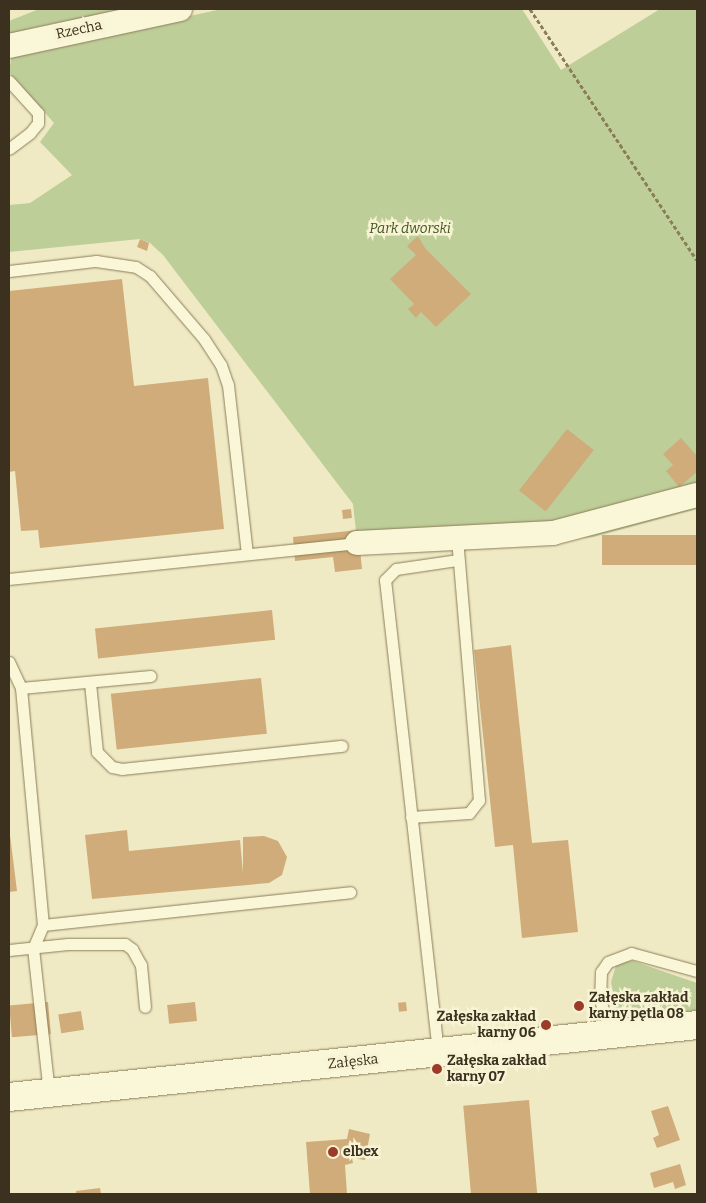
<!DOCTYPE html>
<meta charset="utf-8">
<style>
body{margin:0}
#map{position:relative;width:706px;height:1203px;overflow:hidden;background:#f0eac4;font-family:Bitter,serif}
div>[style]{position:absolute}
.green>*{inset:0;background:#bece98}
.building>*{inset:0;background:#cfac79;transform-origin:0 0}
.path>*{height:3px;margin-top:-1.5px;transform-origin:0;background:repeating-linear-gradient(90deg,#8b7d5a 0 4px,transparent 0 6.5px)}
.roads{filter:drop-shadow(0 0 1px #8b7d5a) drop-shadow(0 0 1px #8b7d5a)}
.service>*{height:11px;margin:-5.5px;padding:0 5.5px;transform-origin:5.5px;border-radius:5.5px;background:#faf6d8}
.minor>*{height:24px;margin:-12px;padding:0 12px;transform-origin:12px;border-radius:12px;background:#faf6d8}
.tertiary>*{height:28px;margin:-14px;padding:0 14px;transform-origin:14px;border-radius:14px;background:#faf6d8}
.dots>*{width:14px;height:14px;translate:-50% -50%;box-sizing:border-box;border:2px solid #f7f3d4;border-radius:50%}
span{translate:-50% -50%;white-space:nowrap;text-align:center;line-height:1.15;-webkit-text-stroke:5px #f7f3d4;paint-order:stroke}
.street-label{font-size:14px;color:#3b311e}
.park-label{font-size:14px;color:#425824;font-style:italic}
.poi-label{font-size:14px;color:#3b311e;font-weight:700}
.left{translate:0 -50%;text-align:left}
.right{translate:-100% -50%;text-align:right}
.frame{position:absolute;inset:0;border:10px solid #3b311e;pointer-events:none}
</style>
<div id="map">
<div class="green">
<i style="clip-path:polygon(39px 9px,130px 9px,9px 37px,9px 21px)"></i>
<i style="clip-path:polygon(222px 9px,522px 9px,561px 70px,660px 9px,697px 9px,697px 509px,593px 537px,500px 545px,358px 549px,353px 504px,163px 255px,150px 243px,140px 239px,9px 252px,9px 205px,30px 203px,72px 175px,40px 142px,54px 123px,9px 72px,11px 59px,18px 53px)"></i>
<i style="clip-path:polygon(633px 961px,697px 983px,697px 1010px,623px 1021px,618px 1016px,611px 982px,617px 962px)"></i>
</div>
<div class="building">
<i style="clip-path:polygon(418px 236px,425px 248px,471px 294px,436px 327px,421px 312px,416px 318px,408px 309px,414px 304px,390px 279px,416px 255px,407px 246px)"></i>
<i style="clip-path:polygon(140px 239px,149px 243px,147px 251px,137px 247px)"></i>
<i style="clip-path:polygon(122px 279px,134px 386px,208px 378px,224px 529px,40px 548px,38px 530px,21px 531px,15px 471px,9px 472px,9px 291px)"></i>
<i style="left:567px;top:429px;width:34px;height:78px;rotate:38deg"></i>
<i style="clip-path:polygon(681px 438px,697px 456px,697px 472px,679px 487px,666px 471px,673px 465px,663px 454px)"></i>
<i style="left:351px;top:509px;width:9px;height:9px;rotate:84deg"></i>
<i style="clip-path:polygon(358px 530px,362px 569px,335px 572px,333px 557px,295px 561px,293px 537px)"></i>
<i style="left:697px;top:535px;width:30px;height:95px;rotate:90deg"></i>
<i style="left:272px;top:610px;width:30px;height:178px;rotate:84deg"></i>
<i style="clip-path:polygon(511px 645px,532px 843px,568px 840px,578px 932px,522px 938px,513px 845px,495px 847px,474px 650px)"></i>
<i style="left:261px;top:678px;width:56px;height:151px;rotate:84deg"></i>
<i style="clip-path:polygon(9px 827px,17px 891px,9px 892px)"></i>
<i style="clip-path:polygon(127px 830px,129px 851px,240px 840px,243px 873px,243px 837px,264px 836px,278px 841px,287px 857px,282px 875px,269px 883px,92px 899px,85px 835px)"></i>
<i style="left:48px;top:1002px;width:32px;height:39px;rotate:85deg"></i>
<i style="left:195px;top:1002px;width:19px;height:28px;rotate:84deg"></i>
<i style="left:406px;top:1002px;width:9px;height:8px;rotate:84deg"></i>
<i style="left:81px;top:1011px;width:19px;height:23px;rotate:81deg"></i>
<i style="left:529px;top:1100px;width:94px;height:66px;rotate:85deg"></i>
<i style="clip-path:polygon(668px 1106px,680px 1140px,657px 1148px,653px 1138px,659px 1135px,651px 1111px)"></i>
<i style="clip-path:polygon(349px 1129px,370px 1134px,365px 1160px,352px 1158px,353px 1163px,345px 1165px,347px 1194px,310px 1194px,306px 1142px,347px 1139px)"></i>
<i style="clip-path:polygon(680px 1164px,686px 1185px,675px 1189px,673px 1182px,654px 1188px,650px 1173px)"></i>
<i style="clip-path:polygon(100px 1188px,101px 1194px,76px 1194px,76px 1191px)"></i>
</div>
<div class="path">
<i style="left:530px;top:9px;width:301px;rotate:56.4deg"></i>
</div>
<div class="roads">
<div class="service">
<i style="left:9px;top:81px;width:43px;rotate:47.8deg"></i>
<i style="left:38px;top:113px;width:10px;rotate:90deg"></i>
<i style="left:38px;top:123px;width:13px;rotate:129deg"></i>
<i style="left:30px;top:133px;width:26px;rotate:143deg"></i>
<i style="left:9px;top:271px;width:88px;rotate:-6.6deg"></i>
<i style="left:96px;top:261px;width:40px;rotate:8.5deg"></i>
<i style="left:136px;top:267px;width:17px;rotate:33deg"></i>
<i style="left:150px;top:276px;width:83px;rotate:49.4deg"></i>
<i style="left:204px;top:339px;width:31px;rotate:57deg"></i>
<i style="left:221px;top:365px;width:21px;rotate:71deg"></i>
<i style="left:228px;top:385px;width:170px;rotate:83.6deg"></i>
<i style="left:9px;top:579px;width:350px;rotate:-5.9deg"></i>
<i style="left:9px;top:662px;width:29px;rotate:65deg"></i>
<i style="left:21px;top:688px;width:238px;rotate:84.7deg"></i>
<i style="left:43px;top:925px;width:25px;rotate:113deg"></i>
<i style="left:33px;top:948px;width:146px;rotate:83.7deg"></i>
<i style="left:90px;top:683px;width:69px;rotate:84.2deg"></i>
<i style="left:97px;top:752px;width:21px;rotate:45deg"></i>
<i style="left:112px;top:767px;width:10px;rotate:11deg"></i>
<i style="left:122px;top:769px;width:221px;rotate:-6deg"></i>
<i style="left:21px;top:688px;width:130px;rotate:-5.3deg"></i>
<i style="left:411px;top:817px;width:58px;rotate:-3.9deg"></i>
<i style="left:469px;top:813px;width:16px;rotate:-52deg"></i>
<i style="left:479px;top:800px;width:263px;rotate:-94.8deg"></i>
<i style="left:43px;top:925px;width:309px;rotate:-6.1deg"></i>
<i style="left:9px;top:950px;width:59px;rotate:-5.8deg"></i>
<i style="left:68px;top:944px;width:57px"></i>
<i style="left:125px;top:944px;width:9px;rotate:36deg"></i>
<i style="left:132px;top:949px;width:18px;rotate:61deg"></i>
<i style="left:141px;top:965px;width:42px;rotate:84.6deg"></i>
<i style="left:611px;top:1034px;width:35px;rotate:-108deg"></i>
<i style="left:600px;top:1001px;width:29px;rotate:-88deg"></i>
<i style="left:601px;top:972px;width:12px;rotate:-55deg"></i>
<i style="left:608px;top:962px;width:25px;rotate:-21deg"></i>
<i style="left:631px;top:953px;width:68px;rotate:15.3deg"></i>
<i style="left:438px;top:1052px;width:475px;rotate:-96.4deg"></i>
<i style="left:385px;top:580px;width:16px;rotate:-45deg"></i>
<i style="left:396px;top:569px;width:63px;rotate:-8.3deg"></i>
</div>
<div class="minor">
<i style="left:9px;top:46px;width:175px;rotate:-12.2deg"></i>
<i style="left:357px;top:543px;width:196px;rotate:-2.9deg"></i>
<i style="left:553px;top:533px;width:149px;rotate:-14.8deg"></i>
</div>
<div class="tertiary">
<i style="left:9px;top:1097px;width:692px;rotate:-5.97deg"></i>
</div>
</div>
<div class="dots">
<i style="left:579px;top:1006px;background:#9c3c28"></i>
<i style="left:546px;top:1025px;background:#9c3c28"></i>
<i style="left:437px;top:1069px;background:#9c3c28"></i>
<i style="left:333px;top:1152px;background:#9c3c28"></i>
</div>
<div class="street-label">
<span style="left:79px;top:30px;rotate:-12deg">Rzecha</span>
<span style="left:353px;top:1062px;rotate:-6deg">Załęska</span>
</div>
<div class="park-label">
<span style="left:410px;top:229px">Park dworski</span>
</div>
<div class="poi-label">
<span class="left" style="left:589px;top:1006px">Załęska zakład<br>karny pętla 08</span>
<span class="right" style="left:536px;top:1025px">Załęska zakład<br>karny 06</span>
<span class="left" style="left:447px;top:1069px">Załęska zakład<br>karny 07</span>
<span class="left" style="left:343px;top:1152px">elbex</span>
</div>
<div class="frame"></div>
</div>
